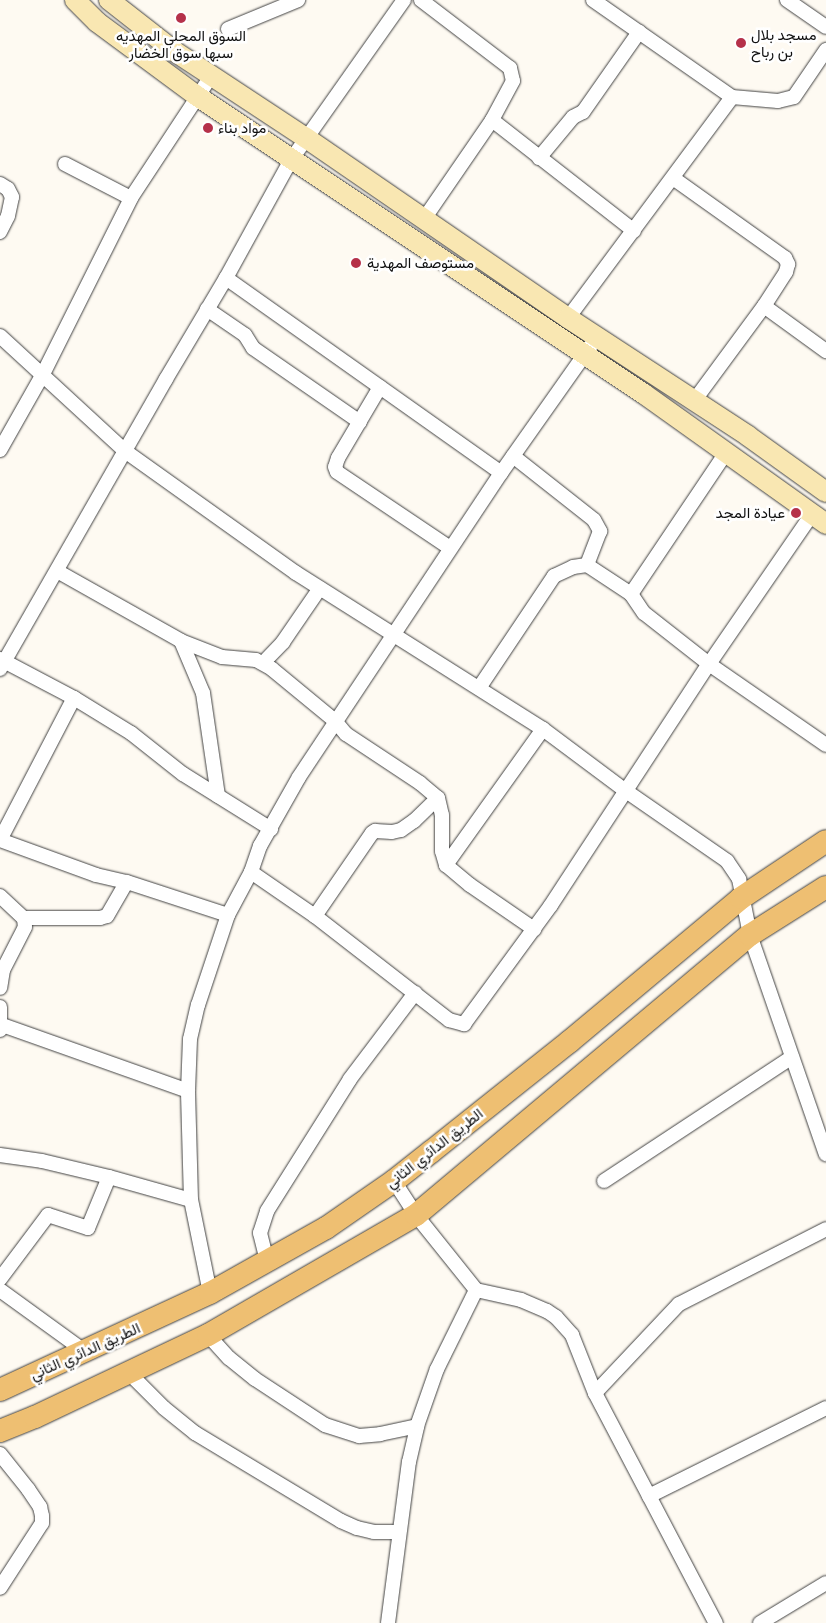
<!DOCTYPE html>
<meta charset="utf-8">
<style>
body{margin:0}
#map{position:relative;width:826px;height:1623px;overflow:hidden;background:#fefaf2;font-family:"Source Serif 4",Vazirmatn,serif}
div>[style]{position:absolute}
.roads{filter:drop-shadow(0 0 1px #424242) drop-shadow(0 0 1px #424242)}
.minor>*{height:14px;margin:-7px;padding:0 7px;transform-origin:7px;border-radius:7px;background:#fff}
.secondary>*{height:20px;margin:-10px;padding:0 10px;transform-origin:10px;border-radius:10px;background:#f9e7b2}
.primary>*{height:22px;margin:-11px;padding:0 11px;transform-origin:11px;border-radius:11px;background:#eebf72}
.dots>*{width:14px;height:14px;translate:-50% -50%;box-sizing:border-box;border:2px solid #fff;border-radius:50%}
span{translate:-50% -50%;white-space:nowrap;text-align:center;line-height:1.15;-webkit-text-stroke:5px #fff;paint-order:stroke}
.poi-label{font-size:15px;color:#0f0f0f}
.left{translate:0 -50%;text-align:left}
.right{translate:-100% -50%;text-align:right}
.street-label{font-size:15px;color:#0f0f0f}
</style>
<div id="map">
<div class="roads">
<div class="minor">
<i style="left:421px;top:0;width:112px;rotate:37.4deg"></i>
<i style="left:510px;top:68px;width:13px;rotate:77deg"></i>
<i style="left:513px;top:81px;width:44px;rotate:118.3deg"></i>
<i style="left:593px;top:0;width:169px;rotate:34.9deg"></i>
<i style="left:732px;top:97px;width:46px;rotate:5deg"></i>
<i style="left:778px;top:101px;width:16px;rotate:-14deg"></i>
<i style="left:794px;top:97px;width:57px;rotate:-55.8deg"></i>
<i style="left:787px;top:0;width:47px;rotate:34.7deg"></i>
<i style="left:228px;top:29px;width:76px;rotate:-22.5deg"></i>
<i style="left:539px;top:158px;width:53px;rotate:-50.3deg"></i>
<i style="left:573px;top:117px;width:11px;rotate:-27deg"></i>
<i style="left:583px;top:112px;width:98px;rotate:-55deg"></i>
<i style="left:65px;top:164px;width:74px;rotate:27.3deg"></i>
<i style="left:673px;top:178px;width:138px;rotate:35.5deg"></i>
<i style="left:785px;top:258px;width:7px;rotate:63deg"></i>
<i style="left:788px;top:264px;width:8px;rotate:104deg"></i>
<i style="left:786px;top:272px;width:40px;rotate:122.9deg"></i>
<i style="left:764px;top:306px;width:118px;rotate:126.4deg"></i>
<i style="left:0;top:184px;width:9px;rotate:32deg"></i>
<i style="left:8px;top:189px;width:9px;rotate:63deg"></i>
<i style="left:12px;top:197px;width:19px;rotate:102deg"></i>
<i style="left:8px;top:216px;width:18px;rotate:117deg"></i>
<i style="left:424px;top:219px;width:120px;rotate:-55.5deg"></i>
<i style="left:492px;top:120px;width:180px;rotate:38deg"></i>
<i style="left:226px;top:278px;width:337px;rotate:35.3deg"></i>
<i style="left:764px;top:306px;width:77px;rotate:36deg"></i>
<i style="left:207px;top:309px;width:46px;rotate:34.4deg"></i>
<i style="left:245px;top:335px;width:15px;rotate:58deg"></i>
<i style="left:253px;top:348px;width:130px;rotate:34.7deg"></i>
<i style="left:568px;top:318px;width:275px;rotate:-53.4deg"></i>
<i style="left:0;top:336px;width:170px;rotate:42.6deg"></i>
<i style="left:125px;top:451px;width:210px;rotate:35.5deg"></i>
<i style="left:296px;top:573px;width:292px;rotate:32.3deg"></i>
<i style="left:543px;top:729px;width:104px;rotate:36.8deg"></i>
<i style="left:626px;top:791px;width:123px;rotate:34.7deg"></i>
<i style="left:727px;top:861px;width:22px;rotate:56deg"></i>
<i style="left:739px;top:879px;width:57px;rotate:78.9deg"></i>
<i style="left:750px;top:935px;width:232px;rotate:70.9deg"></i>
<i style="left:380px;top:387px;width:82px;rotate:120.6deg"></i>
<i style="left:338px;top:458px;width:9px;rotate:108deg"></i>
<i style="left:335px;top:467px;width:5px;rotate:68deg"></i>
<i style="left:337px;top:472px;width:136px;rotate:33.9deg"></i>
<i style="left:0;top:450px;width:87px;rotate:-60.5deg"></i>
<i style="left:43px;top:374px;width:197px;rotate:-63.4deg"></i>
<i style="left:131px;top:198px;width:146px;rotate:-56.7deg"></i>
<i style="left:513px;top:456px;width:103px;rotate:38.3deg"></i>
<i style="left:594px;top:520px;width:13px;rotate:61deg"></i>
<i style="left:600px;top:531px;width:36px;rotate:111deg"></i>
<i style="left:587px;top:565px;width:53px;rotate:33.4deg"></i>
<i style="left:631px;top:594px;width:23px;rotate:56deg"></i>
<i style="left:644px;top:613px;width:83px;rotate:38.1deg"></i>
<i style="left:709px;top:664px;width:142px;rotate:34.7deg"></i>
<i style="left:57px;top:571px;width:142px;rotate:29.4deg"></i>
<i style="left:181px;top:641px;width:44px;rotate:21.3deg"></i>
<i style="left:222px;top:657px;width:34px;rotate:5deg"></i>
<i style="left:256px;top:660px;width:18px;rotate:29deg"></i>
<i style="left:272px;top:669px;width:82px;rotate:39.5deg"></i>
<i style="left:335px;top:721px;width:17px;rotate:50deg"></i>
<i style="left:346px;top:734px;width:89px;rotate:33.5deg"></i>
<i style="left:420px;top:783px;width:23px;rotate:40deg"></i>
<i style="left:438px;top:798px;width:17px;rotate:77deg"></i>
<i style="left:442px;top:815px;width:36px;rotate:90deg"></i>
<i style="left:442px;top:851px;width:15px;rotate:74deg"></i>
<i style="left:446px;top:865px;width:31px;rotate:40deg"></i>
<i style="left:470px;top:885px;width:78px;rotate:34.5deg"></i>
<i style="left:631px;top:594px;width:172px;rotate:-56.1deg"></i>
<i style="left:181px;top:641px;width:56px;rotate:67.1deg"></i>
<i style="left:203px;top:693px;width:104px;rotate:81.7deg"></i>
<i style="left:0;top:659px;width:84px;rotate:27.8deg"></i>
<i style="left:74px;top:698px;width:67px;rotate:31.6deg"></i>
<i style="left:131px;top:733px;width:66px;rotate:38.3deg"></i>
<i style="left:183px;top:774px;width:104px;rotate:32deg"></i>
<i style="left:263px;top:663px;width:29px;rotate:-46deg"></i>
<i style="left:283px;top:642px;width:65px;rotate:-55.6deg"></i>
<i style="left:0;top:669px;width:334px;rotate:-60.2deg"></i>
<i style="left:166px;top:379px;width:117px;rotate:-59.3deg"></i>
<i style="left:226px;top:278px;width:135px;rotate:-61.2deg"></i>
<i style="left:291px;top:160px;width:196px;rotate:-54.8deg"></i>
<i style="left:479px;top:688px;width:135px;rotate:-56.2deg"></i>
<i style="left:554px;top:576px;width:21px;rotate:-25deg"></i>
<i style="left:573px;top:567px;width:14px;rotate:-8deg"></i>
<i style="left:0;top:840px;width:160px;rotate:-62.5deg"></i>
<i style="left:0;top:840px;width:102px;rotate:20deg"></i>
<i style="left:96px;top:875px;width:32px;rotate:13deg"></i>
<i style="left:446px;top:865px;width:167px;rotate:-54.5deg"></i>
<i style="left:251px;top:872px;width:78px;rotate:34.5deg"></i>
<i style="left:315px;top:916px;width:170px;rotate:37.8deg"></i>
<i style="left:449px;top:1020px;width:16px;rotate:15deg"></i>
<i style="left:464px;top:1024px;width:147px;rotate:-53.8deg"></i>
<i style="left:551px;top:905px;width:288px;rotate:-56.8deg"></i>
<i style="left:709px;top:664px;width:182px;rotate:-55.5deg"></i>
<i style="left:0;top:896px;width:33px;rotate:43deg"></i>
<i style="left:24px;top:918px;width:9px;rotate:84deg"></i>
<i style="left:25px;top:927px;width:48px;rotate:117.1deg"></i>
<i style="left:3px;top:970px;width:18px;rotate:99deg"></i>
<i style="left:315px;top:916px;width:101px;rotate:-55.5deg"></i>
<i style="left:372px;top:833px;width:4px;rotate:-34deg"></i>
<i style="left:375px;top:831px;width:17px;rotate:3deg"></i>
<i style="left:392px;top:832px;width:9px;rotate:-13deg"></i>
<i style="left:401px;top:830px;width:16px;rotate:-35deg"></i>
<i style="left:414px;top:821px;width:33px;rotate:-44deg"></i>
<i style="left:24px;top:918px;width:76px"></i>
<i style="left:100px;top:918px;width:7px;rotate:-16deg"></i>
<i style="left:107px;top:916px;width:39px;rotate:-60deg"></i>
<i style="left:127px;top:882px;width:106px;rotate:18.1deg"></i>
<i style="left:0;top:1007px;width:23px;rotate:90deg"></i>
<i style="left:2px;top:1025px;width:197px;rotate:19.5deg"></i>
<i style="left:0;top:1155px;width:42px;rotate:8.1deg"></i>
<i style="left:42px;top:1161px;width:69px;rotate:13.4deg"></i>
<i style="left:109px;top:1177px;width:85px;rotate:15.7deg"></i>
<i style="left:394px;top:1181px;width:40px;rotate:57.1deg"></i>
<i style="left:416px;top:1215px;width:96px;rotate:51.3deg"></i>
<i style="left:476px;top:1290px;width:46px;rotate:12.5deg"></i>
<i style="left:521px;top:1300px;width:28px;rotate:23deg"></i>
<i style="left:547px;top:1311px;width:11px;rotate:34deg"></i>
<i style="left:556px;top:1317px;width:24px;rotate:48deg"></i>
<i style="left:572px;top:1335px;width:62px;rotate:68.4deg"></i>
<i style="left:595px;top:1393px;width:260px;rotate:62.3deg"></i>
<i style="left:604px;top:1181px;width:225px;rotate:-33.4deg"></i>
<i style="left:267px;top:1261px;width:29px;rotate:-104deg"></i>
<i style="left:260px;top:1233px;width:23px;rotate:-72deg"></i>
<i style="left:267px;top:1211px;width:156px;rotate:-57.8deg"></i>
<i style="left:350px;top:1079px;width:108px;rotate:-52.9deg"></i>
<i style="left:0;top:1279px;width:80px;rotate:-53.1deg"></i>
<i style="left:48px;top:1215px;width:42px;rotate:18deg"></i>
<i style="left:88px;top:1228px;width:55px;rotate:-67.6deg"></i>
<i style="left:0;top:1290px;width:102px;rotate:35.9deg"></i>
<i style="left:210px;top:1293px;width:95px;rotate:-101.5deg"></i>
<i style="left:191px;top:1200px;width:109px;rotate:-91.6deg"></i>
<i style="left:188px;top:1091px;width:52px;rotate:-87.8deg"></i>
<i style="left:190px;top:1039px;width:35px;rotate:-77deg"></i>
<i style="left:198px;top:1005px;width:95px;rotate:-71.6deg"></i>
<i style="left:228px;top:915px;width:49px;rotate:-61.9deg"></i>
<i style="left:251px;top:872px;width:28px;rotate:-71deg"></i>
<i style="left:260px;top:846px;width:79px;rotate:-60.5deg"></i>
<i style="left:299px;top:777px;width:365px;rotate:-56.4deg"></i>
<i style="left:501px;top:473px;width:166px;rotate:-54.8deg"></i>
<i style="left:208px;top:1335px;width:31px;rotate:48deg"></i>
<i style="left:229px;top:1358px;width:33px;rotate:39deg"></i>
<i style="left:255px;top:1379px;width:84px;rotate:33.3deg"></i>
<i style="left:325px;top:1425px;width:36px;rotate:18deg"></i>
<i style="left:359px;top:1436px;width:21px;rotate:-5deg"></i>
<i style="left:380px;top:1434px;width:38px;rotate:-12deg"></i>
<i style="left:129px;top:1373px;width:49px;rotate:45deg"></i>
<i style="left:164px;top:1408px;width:40px;rotate:39deg"></i>
<i style="left:195px;top:1433px;width:170px;rotate:31.1deg"></i>
<i style="left:341px;top:1521px;width:17px;rotate:24deg"></i>
<i style="left:357px;top:1528px;width:17px;rotate:13deg"></i>
<i style="left:374px;top:1532px;width:25px"></i>
<i style="left:595px;top:1393px;width:122px;rotate:-46.7deg"></i>
<i style="left:679px;top:1304px;width:165px;rotate:-27deg"></i>
<i style="left:0;top:1454px;width:45px;rotate:51.3deg"></i>
<i style="left:28px;top:1489px;width:22px;rotate:56deg"></i>
<i style="left:40px;top:1507px;width:9px;rotate:77deg"></i>
<i style="left:42px;top:1516px;width:7px;rotate:90deg"></i>
<i style="left:42px;top:1523px;width:77px;rotate:122.9deg"></i>
<i style="left:649px;top:1496px;width:198px;rotate:-26.4deg"></i>
<i style="left:388px;top:1623px;width:162px;rotate:-82.6deg"></i>
<i style="left:409px;top:1462px;width:37px;rotate:-77deg"></i>
<i style="left:417px;top:1426px;width:60px;rotate:-70.7deg"></i>
<i style="left:437px;top:1369px;width:88px;rotate:-63.7deg"></i>
<i style="left:760px;top:1623px;width:77px;rotate:-31.2deg"></i>
</div>
<div class="secondary">
<i style="left:75px;top:0;width:31px;rotate:45deg"></i>
<i style="left:97px;top:22px;width:124px;rotate:36.5deg"></i>
<i style="left:197px;top:96px;width:537px;rotate:33.69deg"></i>
<i style="left:644px;top:394px;width:224px;rotate:35.5deg"></i>
<i style="left:109px;top:0;width:83px;rotate:38.1deg"></i>
<i style="left:174px;top:51px;width:158px;rotate:33.4deg"></i>
<i style="left:306px;top:138px;width:318px;rotate:34.5deg"></i>
<i style="left:568px;top:318px;width:215px;rotate:33.2deg"></i>
<i style="left:748px;top:436px;width:96px;rotate:35.7deg"></i>
</div>
<div class="primary">
<i style="left:0;top:1390px;width:231px;rotate:-24.8deg"></i>
<i style="left:210px;top:1293px;width:133px;rotate:-29.3deg"></i>
<i style="left:326px;top:1228px;width:83px;rotate:-34.7deg"></i>
<i style="left:394px;top:1181px;width:48px;rotate:-38.3deg"></i>
<i style="left:432px;top:1151px;width:175px;rotate:-38.5deg"></i>
<i style="left:569px;top:1042px;width:224px;rotate:-39.9deg"></i>
<i style="left:741px;top:898px;width:102px;rotate:-33.8deg"></i>
<i style="left:0;top:1431px;width:38px;rotate:-22deg"></i>
<i style="left:35px;top:1417px;width:191px;rotate:-25.4deg"></i>
<i style="left:208px;top:1335px;width:240px;rotate:-30deg"></i>
<i style="left:416px;top:1215px;width:436px;rotate:-40deg"></i>
<i style="left:750px;top:935px;width:90px;rotate:-32.3deg"></i>
</div>
</div>
<div class="dots">
<i style="left:181px;top:18px;background:#b5314a"></i>
<i style="left:741px;top:43px;background:#b5314a"></i>
<i style="left:208px;top:128px;background:#b5314a"></i>
<i style="left:356px;top:263px;background:#b5314a"></i>
<i style="left:796px;top:513px;background:#b5314a"></i>
</div>
<div class="poi-label">
<span class="left" style="left:751px;top:43px">مسجد بلال<br>بن رباح</span>
<span style="left:181px;top:44px">السوق المحلي المهديه<br>سبها سوق الخضار</span>
<span class="left" style="left:218px;top:128px">مواد بناء</span>
<span class="left" style="left:367px;top:263px">مستوصف المهدية</span>
<span class="right" style="left:785px;top:513px">عيادة المجد</span>
</div>
<div class="street-label">
<span style="left:434px;top:1148px;rotate:-38deg">الطريق الدائري الثاني</span>
<span style="left:85px;top:1351px;rotate:-24deg">الطريق الدائري الثاني</span>
</div>
</div>
